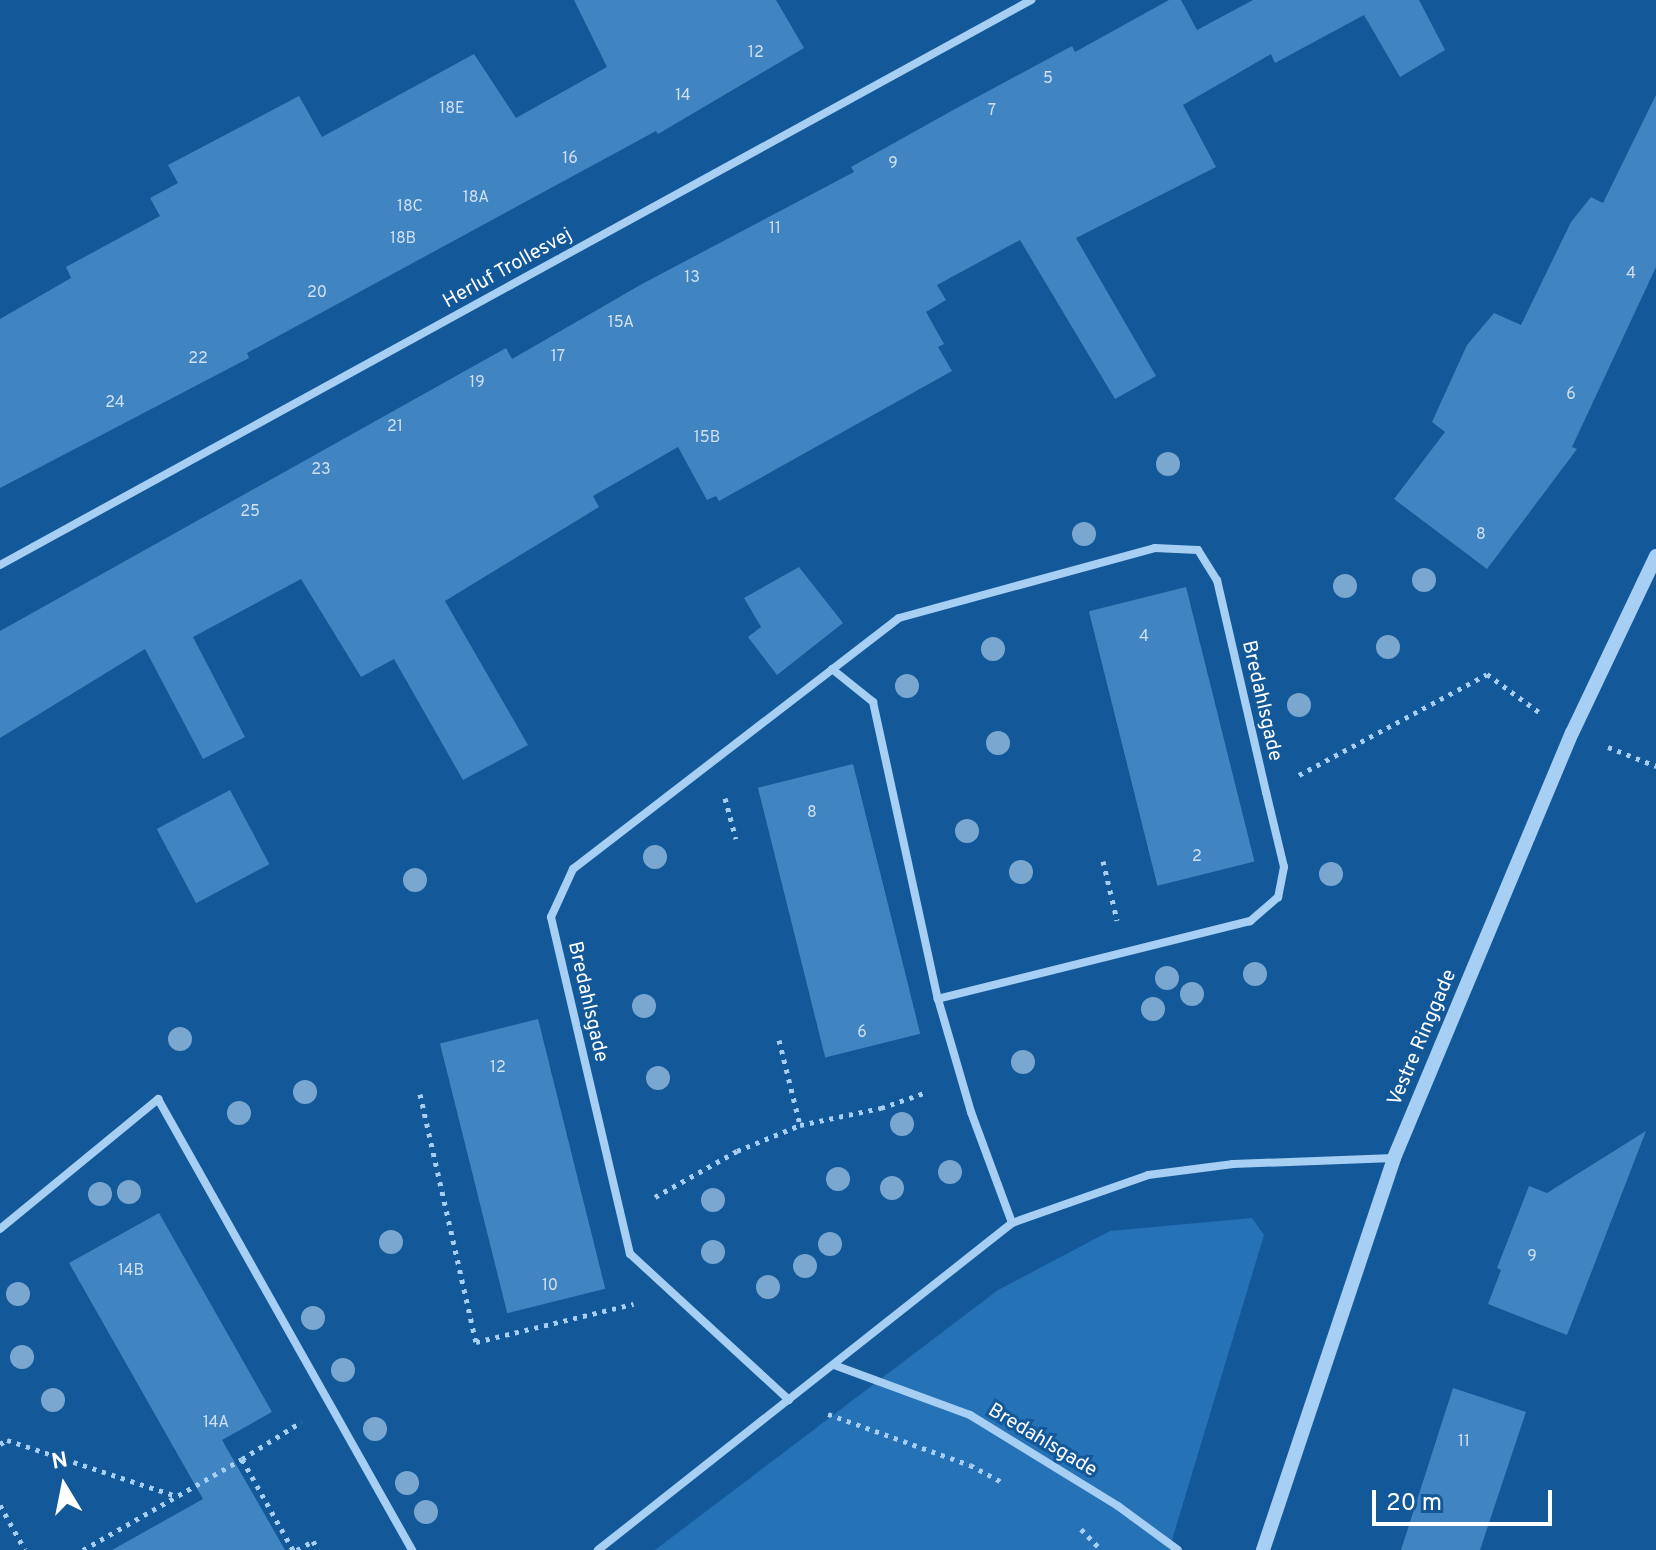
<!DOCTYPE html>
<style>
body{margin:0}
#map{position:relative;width:1656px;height:1550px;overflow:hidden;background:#135899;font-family:Overpass,sans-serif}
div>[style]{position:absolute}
.green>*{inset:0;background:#2672b7}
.building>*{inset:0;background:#4084c2;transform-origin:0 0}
.path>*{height:5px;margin-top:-2.5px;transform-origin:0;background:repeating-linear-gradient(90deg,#a6cff3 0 4px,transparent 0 10px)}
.minor>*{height:8px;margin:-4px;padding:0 4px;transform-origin:4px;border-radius:4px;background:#a6cff3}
.tertiary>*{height:14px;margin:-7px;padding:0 7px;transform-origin:7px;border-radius:7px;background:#a6cff3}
.trees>*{width:24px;height:24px;margin:-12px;border-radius:50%;background:#7aa7d0}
span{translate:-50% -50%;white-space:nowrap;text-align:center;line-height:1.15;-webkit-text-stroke:6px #135899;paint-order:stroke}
.number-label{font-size:16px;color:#cfe0f0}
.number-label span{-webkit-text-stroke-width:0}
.street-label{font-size:20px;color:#fff}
.north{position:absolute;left:24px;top:1446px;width:80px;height:80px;-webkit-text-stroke:6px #135899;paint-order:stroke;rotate:350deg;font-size:22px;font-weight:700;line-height:32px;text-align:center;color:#fff}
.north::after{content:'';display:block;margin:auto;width:28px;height:36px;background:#fff;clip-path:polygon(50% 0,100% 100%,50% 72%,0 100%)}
.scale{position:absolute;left:1372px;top:1490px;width:180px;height:36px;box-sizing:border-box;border:4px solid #fff;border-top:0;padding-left:10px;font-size:24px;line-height:28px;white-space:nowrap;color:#fff;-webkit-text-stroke:6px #135899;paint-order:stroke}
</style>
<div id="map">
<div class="green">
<i style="clip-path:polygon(1252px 1218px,1264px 1235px,1169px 1550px,655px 1550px,998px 1290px,1110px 1231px)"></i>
</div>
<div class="building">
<i style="clip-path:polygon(574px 0,776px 0,804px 48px,658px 134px,656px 131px,247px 353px,249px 358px,0 488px,0 319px,71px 278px,66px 267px,160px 216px,150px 198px,178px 183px,168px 165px,299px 96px,322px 137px,474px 54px,516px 118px,607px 67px)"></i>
<i style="clip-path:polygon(1169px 0,1181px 0,1197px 30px,1253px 0,1419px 0,1445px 50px,1400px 77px,1364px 15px,1275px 63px,1271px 54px,1183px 105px,1216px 167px,1076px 238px,1156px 376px,1115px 399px,1020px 240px,937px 285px,946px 300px,926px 312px,944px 344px,938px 347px,952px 371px,719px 501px,716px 496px,707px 500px,678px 447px,593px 496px,599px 507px,445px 601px,528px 745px,463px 780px,394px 659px,361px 677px,301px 579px,193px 637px,245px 737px,203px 759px,145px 649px,0 738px,0 631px,506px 348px,512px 359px,642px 284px,854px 172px,851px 167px,955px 109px,1072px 46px,1075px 52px)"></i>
<i style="clip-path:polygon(1656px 95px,1656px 267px,1572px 447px,1577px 449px,1487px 569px,1394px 499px,1445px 432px,1432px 422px,1467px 345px,1494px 313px,1521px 325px,1571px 222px,1591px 197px,1603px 203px)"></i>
<i style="clip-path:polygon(799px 567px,843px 623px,777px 675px,748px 637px,761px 627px,744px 598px)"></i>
<i style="left:1186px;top:587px;width:283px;height:100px;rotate:76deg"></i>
<i style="left:853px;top:764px;width:278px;height:98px;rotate:76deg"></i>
<i style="left:230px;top:790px;width:84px;height:83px;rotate:62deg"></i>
<i style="left:538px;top:1019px;width:278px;height:101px;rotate:76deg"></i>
<i style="clip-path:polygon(1646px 1131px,1567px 1335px,1488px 1304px,1501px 1270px,1497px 1268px,1529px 1186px,1547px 1193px)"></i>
<i style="clip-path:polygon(159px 1213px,272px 1412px,222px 1440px,285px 1550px,112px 1550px,203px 1499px,69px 1263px)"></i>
<i style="clip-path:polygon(1453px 1388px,1526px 1412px,1480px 1550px,1401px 1550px)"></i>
</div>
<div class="path">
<i style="left:1608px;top:747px;width:52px;rotate:21.6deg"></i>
<i style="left:1299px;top:775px;width:213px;rotate:-28.2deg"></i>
<i style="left:1487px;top:674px;width:64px;rotate:36.2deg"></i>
<i style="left:725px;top:798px;width:42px;rotate:75deg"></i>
<i style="left:1103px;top:861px;width:61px;rotate:76.7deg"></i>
<i style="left:779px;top:1040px;width:88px;rotate:76.1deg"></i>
<i style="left:420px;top:1094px;width:254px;rotate:77.3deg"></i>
<i style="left:476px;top:1342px;width:162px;rotate:-13.6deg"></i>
<i style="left:655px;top:1197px;width:94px;rotate:-29.3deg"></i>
<i style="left:737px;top:1151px;width:68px;rotate:-22.4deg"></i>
<i style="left:800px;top:1125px;width:83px;rotate:-11.9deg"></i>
<i style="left:881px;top:1108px;width:49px;rotate:-19.2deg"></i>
<i style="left:828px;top:1414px;width:151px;rotate:19.8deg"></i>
<i style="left:970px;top:1465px;width:38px;rotate:28deg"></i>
<i style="left:0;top:1444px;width:8px;rotate:-30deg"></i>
<i style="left:7px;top:1440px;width:178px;rotate:18.3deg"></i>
<i style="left:0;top:1505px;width:51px;rotate:60.9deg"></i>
<i style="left:1081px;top:1529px;width:29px;rotate:46deg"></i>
<i style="left:83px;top:1550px;width:183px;rotate:-29.8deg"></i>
<i style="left:293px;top:1550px;width:104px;rotate:-119.3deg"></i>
<i style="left:242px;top:1459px;width:70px;rotate:-32.1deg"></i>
<i style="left:297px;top:1550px;width:18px;rotate:-29deg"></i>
<i style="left:313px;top:1541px;width:10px;rotate:61deg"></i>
</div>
<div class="minor">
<i style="left:0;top:565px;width:1176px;rotate:-28.72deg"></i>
<i style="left:832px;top:669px;width:53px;rotate:38.8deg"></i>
<i style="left:873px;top:702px;width:304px;rotate:77.7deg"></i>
<i style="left:938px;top:999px;width:118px;rotate:73.7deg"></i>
<i style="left:971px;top:1112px;width:118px;rotate:69.7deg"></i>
<i style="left:0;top:1229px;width:205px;rotate:-39.4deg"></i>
<i style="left:158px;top:1099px;width:518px;rotate:60.61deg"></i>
<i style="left:834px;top:1365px;width:145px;rotate:20.2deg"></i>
<i style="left:970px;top:1415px;width:174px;rotate:31.6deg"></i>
<i style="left:1118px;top:1506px;width:74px;rotate:36.3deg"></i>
<i style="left:789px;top:1400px;width:216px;rotate:-137.4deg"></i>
<i style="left:630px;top:1254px;width:346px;rotate:-103.2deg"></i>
<i style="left:551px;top:917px;width:53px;rotate:-65.4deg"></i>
<i style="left:573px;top:869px;width:411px;rotate:-37.6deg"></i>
<i style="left:899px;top:618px;width:265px;rotate:-15.3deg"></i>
<i style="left:1155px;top:548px;width:43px;rotate:2.7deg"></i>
<i style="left:1198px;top:550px;width:36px;rotate:58deg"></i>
<i style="left:1217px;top:580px;width:218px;rotate:77deg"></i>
<i style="left:1266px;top:792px;width:77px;rotate:76.5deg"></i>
<i style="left:1284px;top:867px;width:31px;rotate:101deg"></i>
<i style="left:1278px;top:897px;width:37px;rotate:139deg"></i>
<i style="left:1250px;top:921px;width:322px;rotate:166deg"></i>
<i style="left:598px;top:1550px;width:528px;rotate:-38.3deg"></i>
<i style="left:1012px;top:1223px;width:144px;rotate:-19.4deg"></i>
<i style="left:1148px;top:1175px;width:86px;rotate:-7.4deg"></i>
<i style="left:1233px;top:1164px;width:161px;rotate:-2.1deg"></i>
</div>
<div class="tertiary">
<i style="left:1263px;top:1550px;width:413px;rotate:-71.5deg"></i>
<i style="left:1394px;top:1158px;width:461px;rotate:-67.3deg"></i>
<i style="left:1572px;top:733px;width:196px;rotate:-64.6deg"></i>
</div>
<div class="trees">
<i style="left:1168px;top:464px"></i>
<i style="left:1084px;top:534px"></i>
<i style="left:1424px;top:580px"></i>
<i style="left:1345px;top:586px"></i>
<i style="left:1388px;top:647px"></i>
<i style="left:993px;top:649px"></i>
<i style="left:907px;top:686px"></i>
<i style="left:1299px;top:705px"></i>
<i style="left:998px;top:743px"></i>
<i style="left:967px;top:831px"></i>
<i style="left:655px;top:857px"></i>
<i style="left:1021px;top:872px"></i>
<i style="left:1331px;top:874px"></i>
<i style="left:415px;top:880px"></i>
<i style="left:1255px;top:974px"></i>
<i style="left:1167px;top:978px"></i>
<i style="left:1192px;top:994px"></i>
<i style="left:644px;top:1006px"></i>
<i style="left:1153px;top:1009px"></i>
<i style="left:180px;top:1039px"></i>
<i style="left:1023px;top:1062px"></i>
<i style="left:658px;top:1078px"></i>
<i style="left:305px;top:1092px"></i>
<i style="left:239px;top:1113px"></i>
<i style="left:902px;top:1124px"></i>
<i style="left:950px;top:1172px"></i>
<i style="left:838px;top:1179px"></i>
<i style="left:892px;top:1188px"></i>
<i style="left:129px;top:1192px"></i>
<i style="left:100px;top:1194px"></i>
<i style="left:713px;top:1200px"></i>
<i style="left:391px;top:1242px"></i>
<i style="left:830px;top:1244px"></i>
<i style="left:713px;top:1252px"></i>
<i style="left:805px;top:1266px"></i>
<i style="left:768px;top:1287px"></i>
<i style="left:18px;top:1294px"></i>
<i style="left:313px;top:1318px"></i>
<i style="left:22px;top:1357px"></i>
<i style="left:343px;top:1370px"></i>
<i style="left:53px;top:1400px"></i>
<i style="left:375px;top:1429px"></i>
<i style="left:407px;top:1483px"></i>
<i style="left:426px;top:1512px"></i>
</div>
<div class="number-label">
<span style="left:756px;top:53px">12</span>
<span style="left:1048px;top:79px">5</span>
<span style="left:683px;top:96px">14</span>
<span style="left:452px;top:109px">18E</span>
<span style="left:992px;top:111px">7</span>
<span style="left:570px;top:159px">16</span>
<span style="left:893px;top:164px">9</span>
<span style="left:476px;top:198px">18A</span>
<span style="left:410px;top:207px">18C</span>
<span style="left:775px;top:229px">11</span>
<span style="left:403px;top:239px">18B</span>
<span style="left:1631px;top:274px">4</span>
<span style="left:692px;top:278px">13</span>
<span style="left:317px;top:293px">20</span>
<span style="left:621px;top:323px">15A</span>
<span style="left:558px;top:357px">17</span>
<span style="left:198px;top:359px">22</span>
<span style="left:477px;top:383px">19</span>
<span style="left:1571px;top:395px">6</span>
<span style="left:115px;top:403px">24</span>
<span style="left:395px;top:427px">21</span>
<span style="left:707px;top:438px">15B</span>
<span style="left:321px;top:470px">23</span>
<span style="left:250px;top:512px">25</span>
<span style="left:1481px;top:535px">8</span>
<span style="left:1144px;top:637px">4</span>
<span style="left:812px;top:813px">8</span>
<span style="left:1197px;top:857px">2</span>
<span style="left:862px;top:1033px">6</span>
<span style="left:498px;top:1068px">12</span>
<span style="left:1532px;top:1257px">9</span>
<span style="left:131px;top:1271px">14B</span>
<span style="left:550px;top:1286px">10</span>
<span style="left:216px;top:1423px">14A</span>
<span style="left:1464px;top:1442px">11</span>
</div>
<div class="street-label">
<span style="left:508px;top:269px;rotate:-29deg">Herluf Trollesvej</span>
<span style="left:1261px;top:701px;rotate:77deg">Bredahlsgade</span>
<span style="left:587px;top:1002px;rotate:77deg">Bredahlsgade</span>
<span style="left:1423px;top:1038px;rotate:-67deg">Vestre Ringgade</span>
<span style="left:1042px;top:1441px;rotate:31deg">Bredahlsgade</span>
</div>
<div class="north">N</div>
<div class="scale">20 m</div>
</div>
